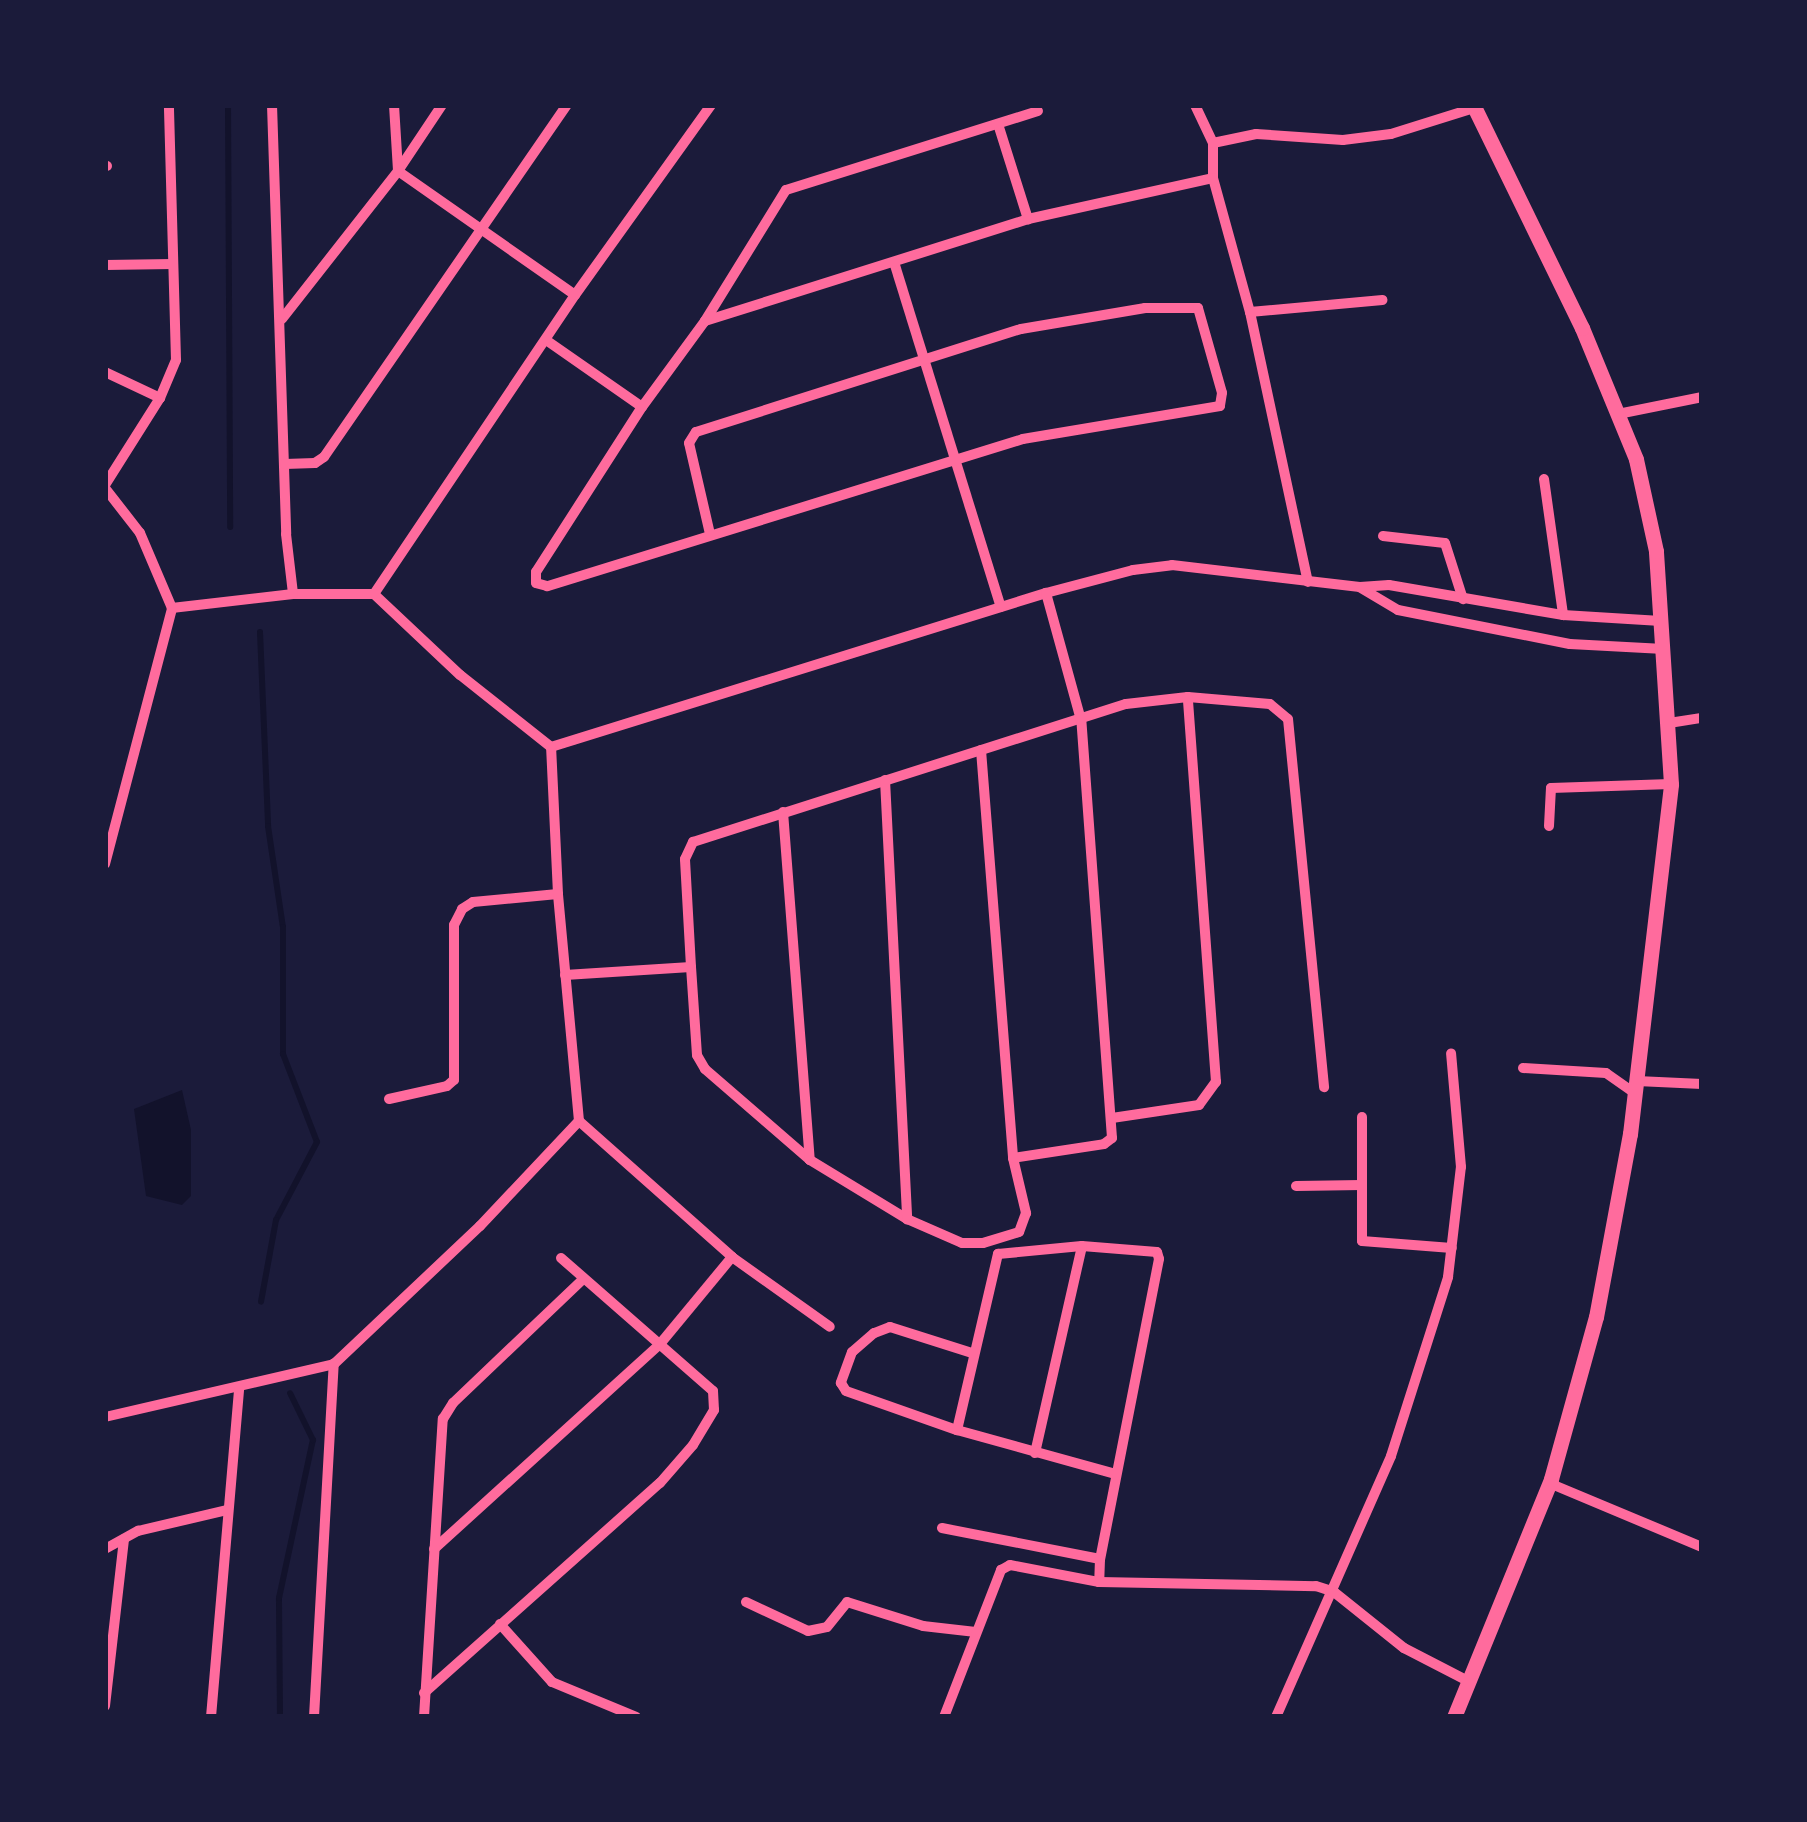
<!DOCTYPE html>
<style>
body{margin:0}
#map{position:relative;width:1807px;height:1822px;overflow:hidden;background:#1b1b3a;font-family:Mulish,sans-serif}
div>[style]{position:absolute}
.water>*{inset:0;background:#12122b}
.stream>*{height:6px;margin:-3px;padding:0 3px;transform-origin:3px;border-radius:3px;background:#12122b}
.minor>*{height:10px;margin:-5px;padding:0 5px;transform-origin:5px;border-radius:5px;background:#ff6b9d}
.secondary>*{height:15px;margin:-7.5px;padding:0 7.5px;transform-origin:7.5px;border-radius:7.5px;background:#ff6b9d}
span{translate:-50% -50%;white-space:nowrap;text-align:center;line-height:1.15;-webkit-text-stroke:9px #1b1b3a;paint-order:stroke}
.frame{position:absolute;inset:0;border:108px solid #1b1b3a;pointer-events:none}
</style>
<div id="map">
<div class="water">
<i style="clip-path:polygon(182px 1090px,191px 1130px,191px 1196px,182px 1205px,146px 1196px,134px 1109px)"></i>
</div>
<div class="stream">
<i style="left:228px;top:105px;width:422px;rotate:89.7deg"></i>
<i style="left:260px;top:632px;width:194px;rotate:87.6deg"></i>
<i style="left:268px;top:826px;width:102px;rotate:81.6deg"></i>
<i style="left:283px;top:927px;width:127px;rotate:90deg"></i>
<i style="left:283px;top:1054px;width:94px;rotate:68.9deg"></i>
<i style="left:317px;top:1142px;width:88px;rotate:117.7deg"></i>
<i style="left:276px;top:1220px;width:83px;rotate:100.4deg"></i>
<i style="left:280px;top:1717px;width:119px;rotate:-90.5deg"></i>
<i style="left:279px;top:1598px;width:162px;rotate:-77.9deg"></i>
<i style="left:313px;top:1440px;width:52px;rotate:-116.1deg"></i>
</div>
<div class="minor">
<i style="left:272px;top:105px;width:429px;rotate:88.1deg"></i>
<i style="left:286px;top:534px;width:60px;rotate:83.3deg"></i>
<i style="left:394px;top:105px;width:66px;rotate:86.5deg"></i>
<i style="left:398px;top:171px;width:216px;rotate:35deg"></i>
<i style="left:1195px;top:105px;width:42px;rotate:64.7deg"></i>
<i style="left:1213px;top:143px;width:35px;rotate:90deg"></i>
<i style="left:1213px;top:178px;width:139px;rotate:74.6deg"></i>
<i style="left:1250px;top:312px;width:276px;rotate:77.9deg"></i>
<i style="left:998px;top:124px;width:100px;rotate:72.5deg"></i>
<i style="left:1213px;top:143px;width:44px;rotate:-11.8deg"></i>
<i style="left:1256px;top:134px;width:87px;rotate:3.9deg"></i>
<i style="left:1343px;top:140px;width:48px;rotate:-7.1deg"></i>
<i style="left:1391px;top:134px;width:87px;rotate:-17.4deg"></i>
<i style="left:105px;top:166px;width:2px"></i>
<i style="left:894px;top:262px;width:361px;rotate:72.8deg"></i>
<i style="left:105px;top:265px;width:68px;rotate:-0.8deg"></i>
<i style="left:1250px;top:312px;width:133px;rotate:-5.2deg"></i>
<i style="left:282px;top:319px;width:188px;rotate:-51.9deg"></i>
<i style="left:398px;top:171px;width:79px;rotate:-56.3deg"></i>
<i style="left:705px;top:321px;width:339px;rotate:-17.5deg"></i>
<i style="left:1028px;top:219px;width:189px;rotate:-12.5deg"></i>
<i style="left:546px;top:340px;width:117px;rotate:34.9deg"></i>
<i style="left:105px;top:372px;width:61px;rotate:25.3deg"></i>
<i style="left:1618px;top:414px;width:86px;rotate:-11.4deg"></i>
<i style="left:285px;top:464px;width:30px;rotate:-2deg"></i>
<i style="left:315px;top:463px;width:11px;rotate:-34deg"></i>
<i style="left:324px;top:457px;width:428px;rotate:-55.4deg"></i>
<i style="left:1544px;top:479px;width:137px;rotate:82deg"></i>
<i style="left:105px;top:485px;width:103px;rotate:-57.7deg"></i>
<i style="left:160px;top:398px;width:41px;rotate:-67.2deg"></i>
<i style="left:176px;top:360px;width:255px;rotate:-91.6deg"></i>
<i style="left:105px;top:488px;width:57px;rotate:52.1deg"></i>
<i style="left:140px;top:533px;width:82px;rotate:66.9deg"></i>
<i style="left:710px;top:534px;width:93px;rotate:-103deg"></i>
<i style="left:689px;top:443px;width:13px;rotate:-58deg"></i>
<i style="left:696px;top:432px;width:341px;rotate:-17.6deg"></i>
<i style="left:1021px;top:329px;width:126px;rotate:-9.6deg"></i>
<i style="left:1145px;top:308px;width:53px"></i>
<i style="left:1198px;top:308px;width:88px;rotate:74.2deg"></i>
<i style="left:1222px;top:393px;width:13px;rotate:99deg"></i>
<i style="left:1220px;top:406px;width:200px;rotate:170.5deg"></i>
<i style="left:1023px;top:439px;width:498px;rotate:162.8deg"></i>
<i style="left:547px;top:586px;width:11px;rotate:-165deg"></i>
<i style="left:536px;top:583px;width:11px;rotate:-90deg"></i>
<i style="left:536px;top:572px;width:196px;rotate:-57.3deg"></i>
<i style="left:642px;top:407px;width:107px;rotate:-53.8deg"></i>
<i style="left:705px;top:321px;width:154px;rotate:-58.3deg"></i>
<i style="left:786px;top:190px;width:264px;rotate:-17.4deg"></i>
<i style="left:1383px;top:536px;width:62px;rotate:6.4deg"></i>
<i style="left:1445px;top:543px;width:59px;rotate:72.2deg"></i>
<i style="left:1361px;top:588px;width:43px;rotate:30.7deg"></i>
<i style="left:1398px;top:610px;width:175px;rotate:11.2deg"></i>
<i style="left:1570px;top:644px;width:94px;rotate:3deg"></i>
<i style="left:374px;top:594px;width:360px;rotate:-56.1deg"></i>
<i style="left:575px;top:295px;width:234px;rotate:-54.4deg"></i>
<i style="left:1669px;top:723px;width:33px;rotate:-9deg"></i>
<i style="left:551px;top:747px;width:518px;rotate:-17.28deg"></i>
<i style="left:1046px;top:593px;width:90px;rotate:-14.8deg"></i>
<i style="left:1133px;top:570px;width:39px;rotate:-7deg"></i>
<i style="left:1172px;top:565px;width:189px;rotate:6.7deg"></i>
<i style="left:1360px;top:587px;width:29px;rotate:-4deg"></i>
<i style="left:1389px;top:585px;width:177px;rotate:9.8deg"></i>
<i style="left:1563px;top:615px;width:98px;rotate:3.5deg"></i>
<i style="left:981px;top:750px;width:409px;rotate:85.5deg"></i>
<i style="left:1013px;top:1158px;width:57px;rotate:76.7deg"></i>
<i style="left:1026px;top:1213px;width:20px;rotate:110deg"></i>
<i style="left:1019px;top:1232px;width:38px;rotate:163deg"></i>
<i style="left:983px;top:1243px;width:21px;rotate:180deg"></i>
<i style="left:962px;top:1243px;width:60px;rotate:-156.4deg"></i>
<i style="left:907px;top:1219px;width:114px;rotate:-148.7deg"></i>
<i style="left:810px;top:1160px;width:139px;rotate:-139.1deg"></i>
<i style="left:705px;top:1069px;width:16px;rotate:-120deg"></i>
<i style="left:697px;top:1055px;width:88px;rotate:-93.9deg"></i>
<i style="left:691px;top:967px;width:108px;rotate:-93.2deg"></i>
<i style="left:685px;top:859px;width:19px;rotate:-65deg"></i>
<i style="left:693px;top:842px;width:454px;rotate:-17.7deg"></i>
<i style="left:1126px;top:704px;width:62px;rotate:-6.4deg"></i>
<i style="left:1188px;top:697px;width:82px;rotate:4.9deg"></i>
<i style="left:1270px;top:704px;width:23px;rotate:40deg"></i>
<i style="left:1288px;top:719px;width:370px;rotate:84.4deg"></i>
<i style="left:885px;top:780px;width:440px;rotate:87.1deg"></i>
<i style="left:783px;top:812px;width:349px;rotate:85.6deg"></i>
<i style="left:1549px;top:826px;width:38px;rotate:-87deg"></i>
<i style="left:1551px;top:788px;width:120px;rotate:-1.9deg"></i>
<i style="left:105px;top:864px;width:265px;rotate:-75.3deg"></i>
<i style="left:565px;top:975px;width:126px;rotate:-3.6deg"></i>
<i style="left:1523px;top:1068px;width:83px;rotate:3.4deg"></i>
<i style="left:1606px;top:1073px;width:37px;rotate:35deg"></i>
<i style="left:1637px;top:1081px;width:65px;rotate:2.6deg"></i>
<i style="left:389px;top:1099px;width:59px;rotate:-12.6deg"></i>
<i style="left:447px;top:1086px;width:9px;rotate:-41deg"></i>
<i style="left:454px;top:1080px;width:155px;rotate:-90deg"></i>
<i style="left:454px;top:925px;width:18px;rotate:-63deg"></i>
<i style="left:462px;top:909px;width:13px;rotate:-32deg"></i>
<i style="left:473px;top:902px;width:85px;rotate:-5.4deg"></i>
<i style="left:1362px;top:1117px;width:124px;rotate:90deg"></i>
<i style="left:1362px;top:1241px;width:90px;rotate:4.4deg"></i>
<i style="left:1112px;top:1118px;width:88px;rotate:-8.5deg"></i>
<i style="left:1199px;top:1105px;width:29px;rotate:-54deg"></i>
<i style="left:1216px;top:1082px;width:386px;rotate:-94.2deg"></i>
<i style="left:579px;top:1121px;width:205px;rotate:41.6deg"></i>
<i style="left:732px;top:1257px;width:120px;rotate:35.5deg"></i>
<i style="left:1013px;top:1158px;width:92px;rotate:-8.7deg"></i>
<i style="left:1104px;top:1144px;width:10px;rotate:-37deg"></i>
<i style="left:1112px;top:1138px;width:419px;rotate:-94.2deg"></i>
<i style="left:1081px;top:720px;width:132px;rotate:-105.4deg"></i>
<i style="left:1296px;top:1186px;width:66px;rotate:-0.9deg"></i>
<i style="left:972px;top:1353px;width:86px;rotate:-162.4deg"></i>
<i style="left:890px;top:1327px;width:17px;rotate:159deg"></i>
<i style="left:874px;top:1333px;width:29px;rotate:139deg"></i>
<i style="left:852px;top:1352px;width:33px;rotate:110deg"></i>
<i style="left:841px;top:1383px;width:9px;rotate:58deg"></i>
<i style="left:846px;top:1391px;width:118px;rotate:19.4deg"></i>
<i style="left:957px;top:1430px;width:165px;rotate:15.5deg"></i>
<i style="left:105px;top:1417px;width:235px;rotate:-13deg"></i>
<i style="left:334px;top:1364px;width:201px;rotate:-43.4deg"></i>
<i style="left:480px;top:1226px;width:144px;rotate:-46.7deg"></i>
<i style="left:579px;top:1121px;width:228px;rotate:-95.3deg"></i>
<i style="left:558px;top:894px;width:147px;rotate:-92.7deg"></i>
<i style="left:551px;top:747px;width:116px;rotate:-141.6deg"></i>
<i style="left:460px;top:675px;width:118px;rotate:-136.7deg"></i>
<i style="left:374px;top:594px;width:81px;rotate:180deg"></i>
<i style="left:293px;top:594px;width:122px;rotate:173.4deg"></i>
<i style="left:957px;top:1430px;width:181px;rotate:-76.9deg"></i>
<i style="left:998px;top:1254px;width:84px;rotate:-5.4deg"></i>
<i style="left:1082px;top:1246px;width:75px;rotate:4.6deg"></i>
<i style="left:1157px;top:1252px;width:7px;rotate:74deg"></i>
<i style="left:1159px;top:1259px;width:306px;rotate:101.1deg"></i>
<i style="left:1100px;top:1559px;width:23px;rotate:92deg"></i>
<i style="left:1035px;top:1453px;width:212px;rotate:-77.2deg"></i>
<i style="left:1549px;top:1483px;width:166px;rotate:22.7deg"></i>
<i style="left:942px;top:1528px;width:161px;rotate:11.1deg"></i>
<i style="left:105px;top:1549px;width:38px;rotate:-29deg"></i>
<i style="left:138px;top:1531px;width:91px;rotate:-13.3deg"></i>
<i style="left:434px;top:1549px;width:305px;rotate:-42.2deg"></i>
<i style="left:660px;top:1344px;width:113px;rotate:-50.4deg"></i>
<i style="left:746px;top:1602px;width:68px;rotate:25.1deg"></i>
<i style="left:808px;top:1631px;width:19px;rotate:-12deg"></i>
<i style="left:827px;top:1627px;width:32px;rotate:-51deg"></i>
<i style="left:847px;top:1602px;width:80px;rotate:17.5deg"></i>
<i style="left:923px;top:1626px;width:53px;rotate:6.5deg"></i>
<i style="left:500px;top:1624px;width:78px;rotate:48.1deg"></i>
<i style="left:552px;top:1682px;width:91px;rotate:22.6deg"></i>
<i style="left:424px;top:1693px;width:316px;rotate:-41.7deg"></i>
<i style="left:660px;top:1483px;width:50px;rotate:-49deg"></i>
<i style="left:693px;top:1445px;width:41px;rotate:-59deg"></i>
<i style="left:714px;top:1410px;width:19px;rotate:-93deg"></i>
<i style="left:713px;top:1391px;width:202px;rotate:-138.8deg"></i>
<i style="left:105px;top:1706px;width:168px;rotate:-83.5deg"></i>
<i style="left:211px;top:1717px;width:330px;rotate:-85.1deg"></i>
<i style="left:314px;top:1717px;width:354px;rotate:-86.8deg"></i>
<i style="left:424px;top:1717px;width:299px;rotate:-86.4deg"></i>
<i style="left:443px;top:1419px;width:19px;rotate:-58deg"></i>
<i style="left:453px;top:1403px;width:178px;rotate:-43.6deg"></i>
<i style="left:944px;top:1717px;width:158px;rotate:-68.8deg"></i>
<i style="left:1001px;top:1570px;width:10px;rotate:-29deg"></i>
<i style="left:1010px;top:1565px;width:91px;rotate:10.8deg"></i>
<i style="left:1099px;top:1582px;width:217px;rotate:1.1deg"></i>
<i style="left:1316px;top:1586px;width:19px;rotate:18deg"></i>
<i style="left:1334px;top:1592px;width:90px;rotate:38.7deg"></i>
<i style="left:1404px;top:1648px;width:72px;rotate:27.3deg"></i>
<i style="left:1276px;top:1717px;width:285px;rotate:-66.2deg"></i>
<i style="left:1391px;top:1456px;width:188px;rotate:-72.3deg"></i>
<i style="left:1448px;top:1277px;width:111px;rotate:-83.3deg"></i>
<i style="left:1461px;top:1167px;width:114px;rotate:-95deg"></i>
</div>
<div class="secondary">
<i style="left:1454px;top:1717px;width:257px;rotate:-67.8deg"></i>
<i style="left:1551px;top:1479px;width:168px;rotate:-74.5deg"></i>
<i style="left:1596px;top:1317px;width:186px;rotate:-79.5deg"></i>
<i style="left:1630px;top:1134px;width:352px;rotate:-83.3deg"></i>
<i style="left:1671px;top:784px;width:233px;rotate:-93.7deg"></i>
<i style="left:1656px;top:551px;width:94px;rotate:-102.3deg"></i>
<i style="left:1636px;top:459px;width:142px;rotate:-112.4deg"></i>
<i style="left:1582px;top:328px;width:248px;rotate:-116deg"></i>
</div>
<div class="frame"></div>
</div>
